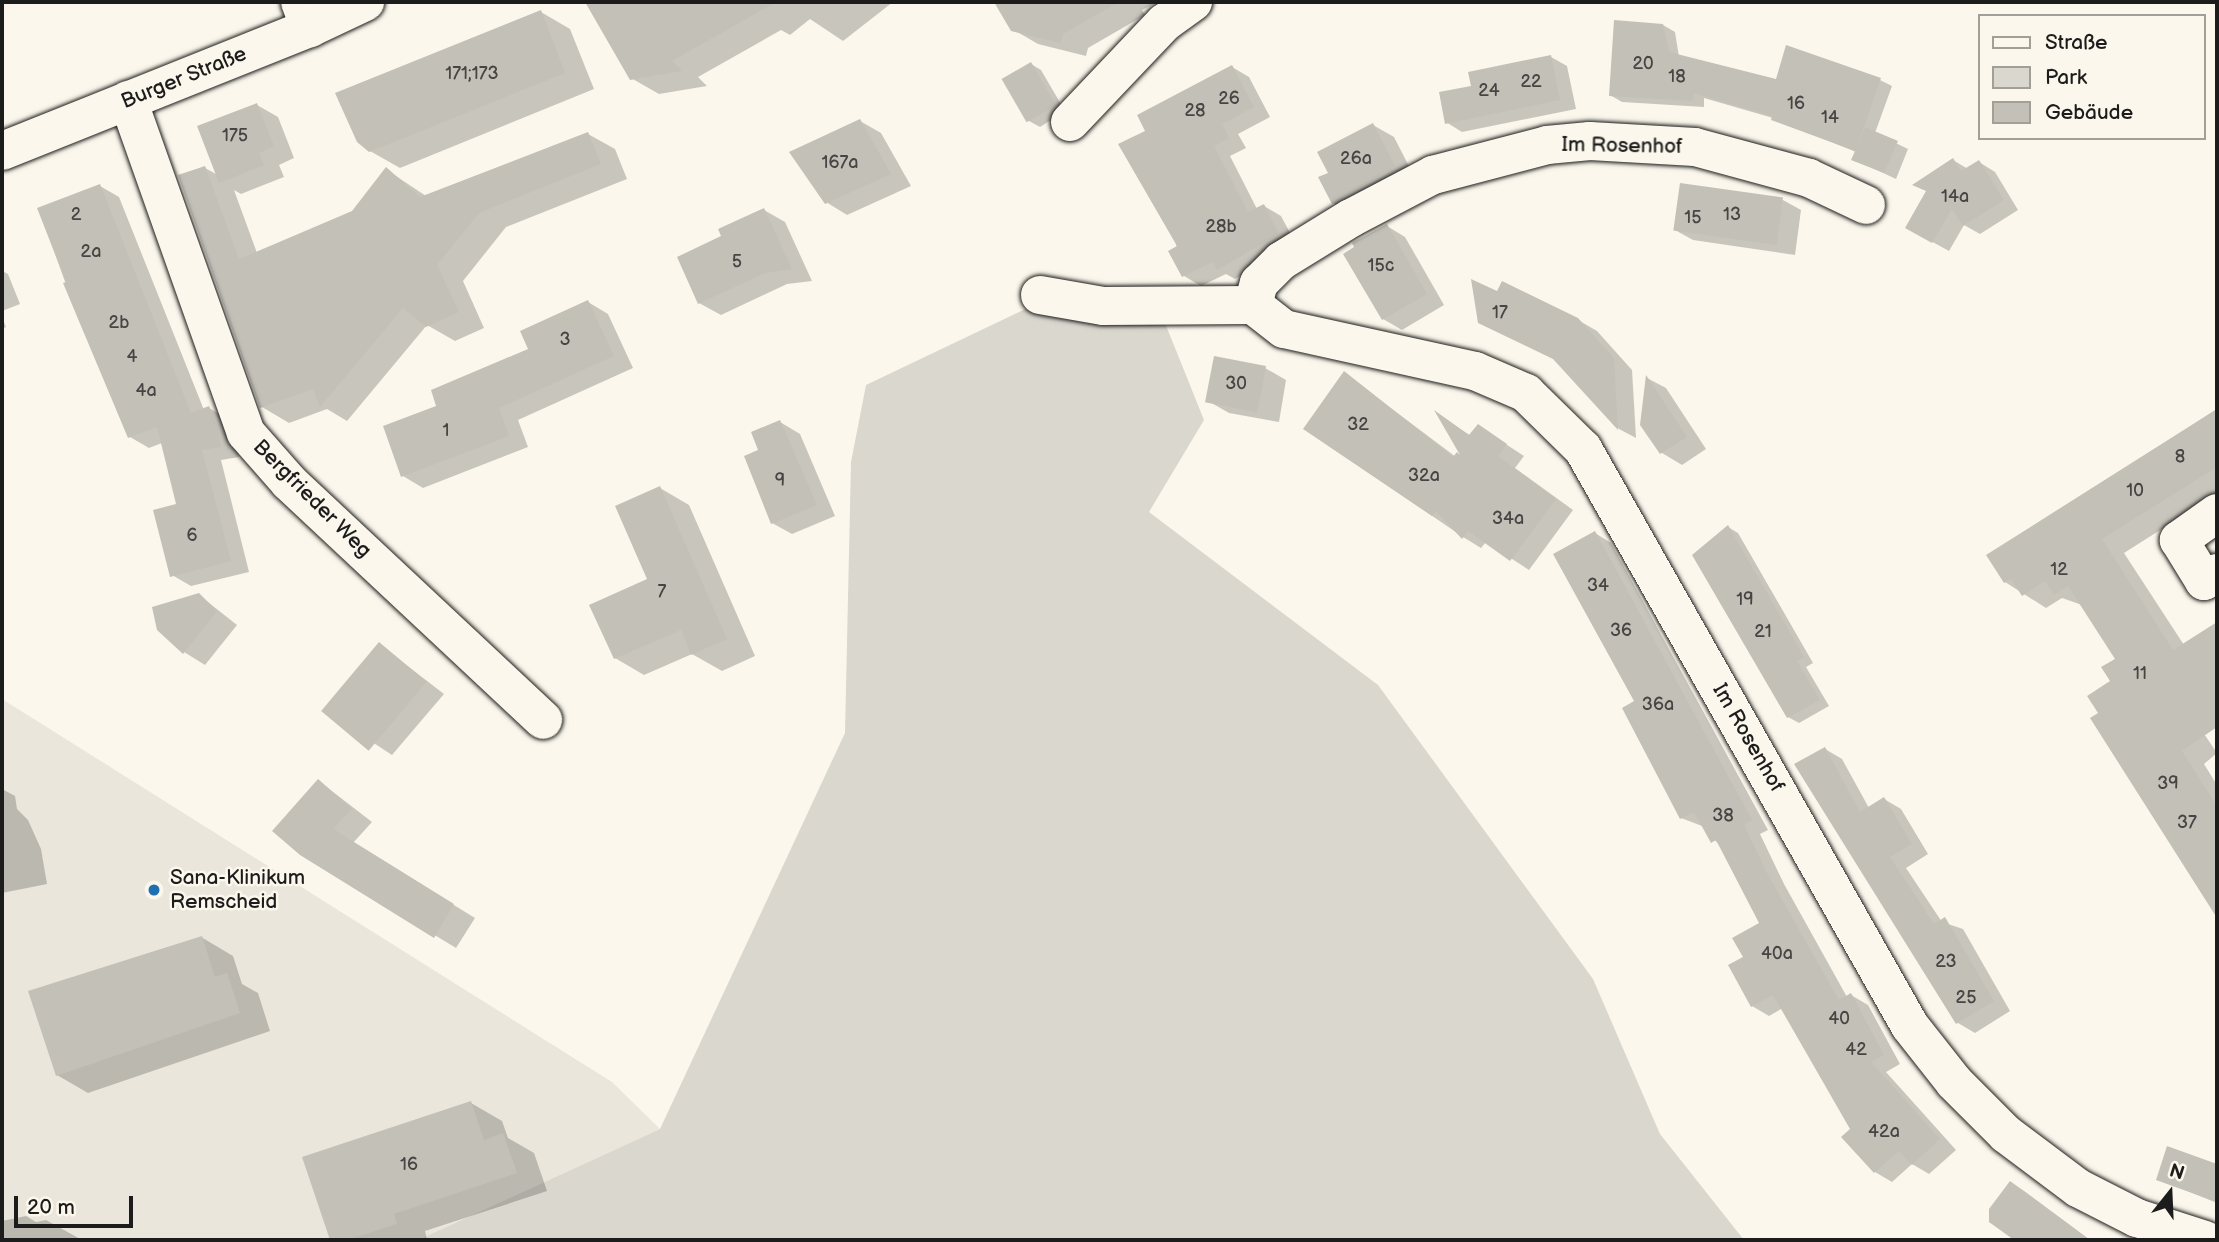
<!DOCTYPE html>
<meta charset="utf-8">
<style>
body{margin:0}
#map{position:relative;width:2219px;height:1242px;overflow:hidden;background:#fbf7ec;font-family:"Balsamiq Sans",sans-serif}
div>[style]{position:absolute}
.built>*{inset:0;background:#eae6dc}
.green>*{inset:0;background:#dad7ce}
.shadow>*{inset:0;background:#0003}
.building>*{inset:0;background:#c3c0b8;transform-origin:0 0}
.roads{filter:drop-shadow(0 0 2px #1c1c1c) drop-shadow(0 0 2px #1c1c1c)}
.minor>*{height:38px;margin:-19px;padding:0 19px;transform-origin:19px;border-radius:19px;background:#fbf7ec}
.secondary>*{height:38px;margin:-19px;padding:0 19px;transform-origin:19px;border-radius:19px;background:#fbf7ec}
.dots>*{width:19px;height:19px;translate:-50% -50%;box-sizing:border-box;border:4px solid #fbf7ec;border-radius:50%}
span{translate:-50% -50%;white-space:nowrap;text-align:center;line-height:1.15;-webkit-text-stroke:5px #fbf7ec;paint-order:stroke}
.number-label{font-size:18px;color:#464543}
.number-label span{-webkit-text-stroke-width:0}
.street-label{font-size:21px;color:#1c1c1c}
.poi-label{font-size:21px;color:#1c1c1c}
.left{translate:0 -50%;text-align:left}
.frame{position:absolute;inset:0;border:4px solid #1c1c1c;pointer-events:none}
.legend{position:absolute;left:1978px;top:14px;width:228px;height:126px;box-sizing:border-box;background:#fbf7ec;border:2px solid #a29f99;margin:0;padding:9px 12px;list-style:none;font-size:21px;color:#1c1c1c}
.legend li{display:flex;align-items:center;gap:14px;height:35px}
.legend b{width:35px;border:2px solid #a29f99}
.north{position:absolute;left:2135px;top:1158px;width:70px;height:70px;-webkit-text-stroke:5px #fbf7ec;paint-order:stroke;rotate:18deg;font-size:19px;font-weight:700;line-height:28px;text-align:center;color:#1c1c1c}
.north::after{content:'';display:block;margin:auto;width:24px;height:32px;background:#1c1c1c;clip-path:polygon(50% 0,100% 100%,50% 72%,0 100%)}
.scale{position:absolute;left:14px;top:1196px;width:119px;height:32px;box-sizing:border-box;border:4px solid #1c1c1c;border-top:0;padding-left:9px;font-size:21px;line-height:24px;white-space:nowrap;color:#1c1c1c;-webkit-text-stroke:5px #fbf7ec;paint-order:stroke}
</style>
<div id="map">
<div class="built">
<i style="clip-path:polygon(2px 699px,612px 1082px,660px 1129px,418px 1240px,2px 1240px)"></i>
</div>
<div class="green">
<i style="clip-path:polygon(1038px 303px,1165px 323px,1204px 420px,1149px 512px,1378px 685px,1593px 979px,1660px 1134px,1744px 1240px,418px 1240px,660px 1129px,845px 733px,851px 462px,866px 385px)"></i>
</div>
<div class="shadow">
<i style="clip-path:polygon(587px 2px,893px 2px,843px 41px,810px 19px,790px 35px,781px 30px,698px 77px,707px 86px,659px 94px,631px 78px)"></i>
<i style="clip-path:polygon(996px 2px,1158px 2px,1142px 10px,1145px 15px,1088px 48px,1086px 56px,1038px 44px,1012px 29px)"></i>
<i style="clip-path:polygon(541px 12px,570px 29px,594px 89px,400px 168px,370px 151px)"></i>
<i style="clip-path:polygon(1663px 25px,1675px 32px,1679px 57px,1777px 82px,1880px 80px,1892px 86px,1875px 133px,1908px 149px,1896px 179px,1853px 159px,1856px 152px,1773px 118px,1704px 98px,1704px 107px,1622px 102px,1610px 95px)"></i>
<i style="clip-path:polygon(1551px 57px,1567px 66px,1576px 109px,1462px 132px,1446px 122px,1473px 88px)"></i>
<i style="clip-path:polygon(1031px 64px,1041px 70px,1065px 111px,1040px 127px,1029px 121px)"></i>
<i style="clip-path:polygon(1232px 67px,1249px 77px,1270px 117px,1238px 134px,1246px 148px,1230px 156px,1257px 209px,1264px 206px,1281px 216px,1296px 244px,1235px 279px,1226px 274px,1201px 286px,1184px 276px,1148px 132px)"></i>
<i style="clip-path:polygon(257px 105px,278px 117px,294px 158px,279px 165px,284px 177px,241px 194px,234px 190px,257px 253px,353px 212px,387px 170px,426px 196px,588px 134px,615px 149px,627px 179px,506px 227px,463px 281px,484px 328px,455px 341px,427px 325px,347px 421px,327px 409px,289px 423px,262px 407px,205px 168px,218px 175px)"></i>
<i style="clip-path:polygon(860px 121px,881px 133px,911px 186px,847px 215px,826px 202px)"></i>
<i style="clip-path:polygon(1373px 125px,1394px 137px,1415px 178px,1355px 215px,1333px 203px,1330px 173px)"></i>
<i style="clip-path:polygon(1953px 160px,1968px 169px,1979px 162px,1995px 172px,2018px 210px,1980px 234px,1964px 225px,1949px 251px,1907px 228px)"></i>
<i style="clip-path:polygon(100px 186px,119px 197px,204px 410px,209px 408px,228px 419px,236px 438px,239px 457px,221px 460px,249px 572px,191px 586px,172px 575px,178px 505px,162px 443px,149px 448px,130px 437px,78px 318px,39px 209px)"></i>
<i style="clip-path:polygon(1783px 200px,1801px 210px,1795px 255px,1693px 240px,1675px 230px)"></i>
<i style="clip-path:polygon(764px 210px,785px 222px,812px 281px,787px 284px,721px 315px,699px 303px,723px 237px)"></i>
<i style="clip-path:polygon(1387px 226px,1405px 237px,1444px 305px,1402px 330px,1383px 319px)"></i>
<i style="clip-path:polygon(2px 271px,8px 274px,20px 304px,2px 311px)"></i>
<i style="clip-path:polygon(1498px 293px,1578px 320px,1597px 331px,1632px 370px,1636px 438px,1619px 429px)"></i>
<i style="clip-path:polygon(588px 302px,608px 314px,633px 368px,518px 420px,528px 447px,423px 488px,403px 476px,439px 407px,530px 350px)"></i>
<i style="clip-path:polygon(2px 317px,6px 327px,2px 329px)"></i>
<i style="clip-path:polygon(1265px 368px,1286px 380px,1279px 422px,1229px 413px,1208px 401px)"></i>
<i style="clip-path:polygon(1344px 373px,1456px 457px,1465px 459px,1439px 415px,1471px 436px,1478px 426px,1524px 456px,1515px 468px,1573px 510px,1529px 570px,1486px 542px,1481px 548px,1463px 537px,1305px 429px)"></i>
<i style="clip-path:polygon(1647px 378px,1666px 388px,1706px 449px,1682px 465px,1662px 453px,1641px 425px)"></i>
<i style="clip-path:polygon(2217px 409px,2217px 494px,2124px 553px,2184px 645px,2217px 624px,2217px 704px,2194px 719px,2217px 753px,2204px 764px,2217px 785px,2217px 915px,2092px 719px,2100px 713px,2117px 659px,2082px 605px,2062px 598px,2046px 608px,2005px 582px,1988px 556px)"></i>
<i style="clip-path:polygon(780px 422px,800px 434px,835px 516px,792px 534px,772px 523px,760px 451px)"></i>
<i style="clip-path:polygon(660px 488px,689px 505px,755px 656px,722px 671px,692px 654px,644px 675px,615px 658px,649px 580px)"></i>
<i style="clip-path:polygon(1728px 527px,1738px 533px,1813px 663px,1806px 667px,1829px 706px,1799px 723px,1788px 717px)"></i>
<i style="clip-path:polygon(1595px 533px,1611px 543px,1768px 830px,1760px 834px,1784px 884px,1847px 997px,1851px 995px,1868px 1005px,1900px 1064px,1886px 1072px,1956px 1150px,1929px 1174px,1912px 1164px,1892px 1182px,1875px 1172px,1844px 1137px,1853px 1129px,1783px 1008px,1769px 1016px,1752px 1006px,1745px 958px,1762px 924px,1722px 848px,1702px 826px,1681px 818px,1637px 702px)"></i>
<i style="clip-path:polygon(199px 595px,237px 625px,205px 665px,184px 652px)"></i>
<i style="clip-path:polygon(379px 644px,444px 694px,392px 755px,323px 710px)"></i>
<i style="clip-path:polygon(1825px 749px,1842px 759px,1869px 808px,1884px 799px,1901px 809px,1928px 854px,1906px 868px,1942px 922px,1963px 929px,2010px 1011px,1975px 1033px,1958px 1023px,1796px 765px)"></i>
<i style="clip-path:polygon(319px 781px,372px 822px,353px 843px,475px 918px,456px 948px,301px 854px)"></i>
<i style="clip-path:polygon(2px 789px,15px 796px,17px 809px,28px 820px,41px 849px,47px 884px,2px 893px)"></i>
<i style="clip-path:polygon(201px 937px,233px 956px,242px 984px,258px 993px,270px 1031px,88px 1093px,57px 1075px)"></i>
<i style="clip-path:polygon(471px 1103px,502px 1121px,508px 1138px,534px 1153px,547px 1191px,425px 1231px,427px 1240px,332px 1240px,304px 1158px)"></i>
<i style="clip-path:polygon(2168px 1148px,2217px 1165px,2217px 1203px,2158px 1179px)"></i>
<i style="clip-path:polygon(2011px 1183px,2024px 1191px,2090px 1240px,2017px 1240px,1991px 1221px)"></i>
<i style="clip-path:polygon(26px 1216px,36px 1222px,46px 1220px,82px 1240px,2px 1240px,2px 1221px)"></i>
</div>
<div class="building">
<i style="clip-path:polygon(585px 2px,776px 2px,672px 61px,682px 71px,630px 80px)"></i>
<i style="clip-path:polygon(994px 2px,1119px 2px,1063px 34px,1060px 43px,1011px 31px)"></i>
<i style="clip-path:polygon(541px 10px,565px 73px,369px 152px,357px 142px,335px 93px)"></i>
<i style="clip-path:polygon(1614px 20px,1663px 24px,1669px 52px,1776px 79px,1786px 45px,1881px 78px,1857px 147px,1865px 127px,1898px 141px,1884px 173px,1851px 160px,1855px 151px,1771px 120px,1772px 116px,1693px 93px,1693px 101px,1609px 96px)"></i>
<i style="clip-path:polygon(1551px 55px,1560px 100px,1445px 124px,1439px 92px,1471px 86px,1468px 72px)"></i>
<i style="left:1031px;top:62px;width:50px;height:34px;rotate:60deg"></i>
<i style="clip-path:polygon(1232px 65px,1254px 107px,1222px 124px,1229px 138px,1214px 146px,1248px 212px,1264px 204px,1279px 234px,1217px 270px,1212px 262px,1182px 277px,1168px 251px,1177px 246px,1118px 144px,1145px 131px,1137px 115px)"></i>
<i style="clip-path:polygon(257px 103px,274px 146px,259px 153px,264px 165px,219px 183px,197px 126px)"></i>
<i style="clip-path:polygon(860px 119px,891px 174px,825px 204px,789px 152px)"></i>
<i style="clip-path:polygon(1373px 123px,1395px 166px,1332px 204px,1318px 177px,1328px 173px,1317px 152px)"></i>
<i style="clip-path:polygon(588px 132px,601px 164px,479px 213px,437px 265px,459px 312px,426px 327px,403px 308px,320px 407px,313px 389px,260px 408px,178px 175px,205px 166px,239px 259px,352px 211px,386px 167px,420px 197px)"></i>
<i style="clip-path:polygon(1953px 158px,1961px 171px,1979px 160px,2004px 200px,1963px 226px,1952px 209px,1932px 243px,1905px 228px,1926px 191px,1912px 185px)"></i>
<i style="left:1680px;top:183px;width:104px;height:48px;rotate:8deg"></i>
<i style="clip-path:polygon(100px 184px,191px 413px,209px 406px,217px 426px,221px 447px,202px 450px,231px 561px,170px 577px,153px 510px,176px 504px,157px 427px,128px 438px,63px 283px,66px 282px,37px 208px)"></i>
<i style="clip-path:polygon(764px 208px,792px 269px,765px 273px,698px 304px,677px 257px,721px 236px,718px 229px)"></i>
<i style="clip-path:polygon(1387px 224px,1427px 294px,1382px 320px,1343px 254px,1354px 247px,1352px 243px)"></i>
<i style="clip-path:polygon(1471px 279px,1497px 291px,1502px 281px,1578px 318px,1614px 358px,1618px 430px,1553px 359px,1478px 323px)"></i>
<i style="clip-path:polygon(588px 300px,614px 356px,499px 408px,509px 436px,401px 477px,383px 426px,436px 406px,431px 390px,528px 349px,520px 331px)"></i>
<i style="left:1214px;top:356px;width:53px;height:47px;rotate:11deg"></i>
<i style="clip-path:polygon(1344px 371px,1453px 457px,1457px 452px,1460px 455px,1434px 410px,1469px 435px,1478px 424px,1507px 444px,1498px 456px,1556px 499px,1510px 561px,1468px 531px,1462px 539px,1436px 511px,1432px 516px,1303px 429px)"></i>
<i style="clip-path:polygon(1646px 375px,1687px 437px,1660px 454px,1640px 425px)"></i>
<i style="clip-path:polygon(2217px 409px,2217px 467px,2102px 539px,2173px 650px,2217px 622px,2217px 727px,2182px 751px,2217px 806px,2217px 918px,2090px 718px,2098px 713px,2087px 696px,2110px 681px,2101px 667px,2115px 659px,2068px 586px,2054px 595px,2045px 581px,2022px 596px,2011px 579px,2004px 583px,1986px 555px)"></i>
<i style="clip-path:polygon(780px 420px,817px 505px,771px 524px,744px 456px,758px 450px,751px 432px)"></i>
<i style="clip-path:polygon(660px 486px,727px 639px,691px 655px,681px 630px,614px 659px,589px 605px,647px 579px,615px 506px)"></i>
<i style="clip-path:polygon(1728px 525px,1804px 657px,1797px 661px,1820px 700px,1787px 718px,1692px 555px)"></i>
<i style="clip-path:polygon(1595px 531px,1752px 820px,1744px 825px,1767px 873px,1839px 1000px,1851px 993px,1884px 1055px,1871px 1062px,1940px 1139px,1912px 1165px,1899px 1151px,1874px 1173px,1841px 1137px,1850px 1129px,1773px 995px,1751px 1007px,1728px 965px,1743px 957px,1732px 938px,1759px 923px,1716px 840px,1711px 843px,1694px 812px,1680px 819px,1622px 708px,1634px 701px,1553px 554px)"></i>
<i style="clip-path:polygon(199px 593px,217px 611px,183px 654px,157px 630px,152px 607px)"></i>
<i style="left:379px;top:642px;width:62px;height:90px;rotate:40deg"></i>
<i style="clip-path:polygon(1825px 747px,1860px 812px,1884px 797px,1912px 844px,1890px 857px,1934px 924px,1945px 917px,1994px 1001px,1956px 1024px,1794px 764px)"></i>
<i style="clip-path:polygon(318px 779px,352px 809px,333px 829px,454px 904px,434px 938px,300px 855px,272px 831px)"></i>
<i style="clip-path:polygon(202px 936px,215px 977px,227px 973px,240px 1013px,56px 1076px,28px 991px)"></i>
<i style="clip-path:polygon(471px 1101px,484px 1140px,503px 1133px,517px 1173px,394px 1214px,397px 1224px,347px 1240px,330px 1240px,302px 1157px)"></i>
<i style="clip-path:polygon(2167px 1146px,2217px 1164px,2217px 1202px,2156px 1180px)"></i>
<i style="clip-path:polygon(2010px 1181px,2032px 1197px,2090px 1240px,2014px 1240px,1989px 1222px,1989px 1209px)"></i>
</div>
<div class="roads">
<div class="minor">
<i style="left:300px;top:2px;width:28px;rotate:69deg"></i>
<i style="left:128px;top:100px;width:353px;rotate:70.5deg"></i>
<i style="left:246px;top:433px;width:65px;rotate:48.7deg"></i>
<i style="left:289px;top:482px;width:348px;rotate:43.1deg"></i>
<i style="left:1070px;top:122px;width:137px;rotate:-46.5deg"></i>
<i style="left:1164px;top:23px;width:36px;rotate:-36deg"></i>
<i style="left:1040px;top:295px;width:64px;rotate:9.9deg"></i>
<i style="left:1103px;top:306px;width:150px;rotate:-0.4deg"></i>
<i style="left:1253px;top:305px;width:39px;rotate:38deg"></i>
<i style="left:1284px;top:329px;width:196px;rotate:12.4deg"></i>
<i style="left:1475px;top:371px;width:56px;rotate:23.3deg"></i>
<i style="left:1526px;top:393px;width:80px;rotate:44.5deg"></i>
<i style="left:1583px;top:449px;width:663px;rotate:60.46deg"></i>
<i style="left:1910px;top:1026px;width:71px;rotate:51.8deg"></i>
<i style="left:1954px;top:1082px;width:74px;rotate:45deg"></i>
<i style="left:2006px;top:1134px;width:90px;rotate:36.9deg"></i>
<i style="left:2078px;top:1188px;width:66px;rotate:27deg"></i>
<i style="left:2137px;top:1218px;width:71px;rotate:17.9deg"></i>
<i style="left:1253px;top:305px;width:23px;rotate:-75deg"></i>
<i style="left:1259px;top:283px;width:31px;rotate:-45deg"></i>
<i style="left:1281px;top:261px;width:82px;rotate:-31.6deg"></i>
<i style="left:1351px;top:218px;width:93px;rotate:-27.7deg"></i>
<i style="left:1433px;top:175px;width:118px;rotate:-14.7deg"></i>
<i style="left:1547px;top:145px;width:43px;rotate:-5.3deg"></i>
<i style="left:1590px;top:141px;width:105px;rotate:3.3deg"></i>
<i style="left:1695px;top:147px;width:118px;rotate:15.2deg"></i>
<i style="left:1809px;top:178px;width:63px;rotate:25.3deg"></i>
<i style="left:2217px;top:513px;width:47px;rotate:144.6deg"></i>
<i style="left:2179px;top:540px;width:48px;rotate:58.6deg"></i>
<i style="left:2204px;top:581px;width:15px;rotate:-32deg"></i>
</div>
<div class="secondary">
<i style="left:2px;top:151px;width:332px;rotate:-21.8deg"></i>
<i style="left:310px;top:28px;width:61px;rotate:-25.3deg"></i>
</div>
</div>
<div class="dots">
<i style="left:154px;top:890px;background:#1f6fb2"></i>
</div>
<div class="number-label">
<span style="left:1643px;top:64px">20</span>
<span style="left:472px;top:74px">171;173</span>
<span style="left:1677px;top:77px">18</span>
<span style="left:1531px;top:82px">22</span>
<span style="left:1489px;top:91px">24</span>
<span style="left:1229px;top:99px">26</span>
<span style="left:1796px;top:104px">16</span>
<span style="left:1195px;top:111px">28</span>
<span style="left:1830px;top:118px">14</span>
<span style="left:235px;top:136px">175</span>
<span style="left:1356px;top:159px">26a</span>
<span style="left:840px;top:163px">167a</span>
<span style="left:1955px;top:197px">14a</span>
<span style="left:76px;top:215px">2</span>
<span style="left:1732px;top:215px">13</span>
<span style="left:1693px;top:218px">15</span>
<span style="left:1221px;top:227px">28b</span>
<span style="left:91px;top:252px">2a</span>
<span style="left:737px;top:262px">5</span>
<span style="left:1381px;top:266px">15c</span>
<span style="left:1500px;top:313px">17</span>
<span style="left:119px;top:323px">2b</span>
<span style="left:565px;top:340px">3</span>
<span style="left:132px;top:357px">4</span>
<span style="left:1236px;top:384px">30</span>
<span style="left:146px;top:391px">4a</span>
<span style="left:1358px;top:425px">32</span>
<span style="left:446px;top:431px">1</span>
<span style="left:2180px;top:457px">8</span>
<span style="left:1424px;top:476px">32a</span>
<span style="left:780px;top:481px">9</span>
<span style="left:2135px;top:491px">10</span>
<span style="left:1508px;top:519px">34a</span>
<span style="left:192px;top:536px">6</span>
<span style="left:2059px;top:570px">12</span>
<span style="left:1598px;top:586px">34</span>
<span style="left:662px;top:592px">7</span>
<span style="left:1745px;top:600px">19</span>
<span style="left:1621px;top:631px">36</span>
<span style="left:1763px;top:632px">21</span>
<span style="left:2140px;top:674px">11</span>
<span style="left:1658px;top:705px">36a</span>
<span style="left:2168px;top:784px">39</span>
<span style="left:1723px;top:816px">38</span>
<span style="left:2187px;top:823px">37</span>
<span style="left:1777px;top:954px">40a</span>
<span style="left:1946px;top:962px">23</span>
<span style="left:1966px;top:998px">25</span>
<span style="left:1839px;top:1019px">40</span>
<span style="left:1856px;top:1050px">42</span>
<span style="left:1884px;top:1132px">42a</span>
<span style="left:409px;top:1165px">16</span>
</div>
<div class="street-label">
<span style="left:184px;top:78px;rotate:-22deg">Burger Straße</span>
<span style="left:1622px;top:146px;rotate:1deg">Im Rosenhof</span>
<span style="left:312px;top:499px;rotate:45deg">Bergfrieder Weg</span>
<span style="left:1748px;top:738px;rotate:60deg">Im Rosenhof</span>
</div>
<div class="poi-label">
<span class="left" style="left:170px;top:890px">Sana-Klinikum<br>Remscheid</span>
</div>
<div class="frame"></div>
<ul class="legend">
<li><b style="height:9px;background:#fbf7ec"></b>Straße</li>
<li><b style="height:19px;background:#dad7ce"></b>Park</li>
<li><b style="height:19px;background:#c3c0b8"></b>Gebäude</li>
</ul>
<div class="north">N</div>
<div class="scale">20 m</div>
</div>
